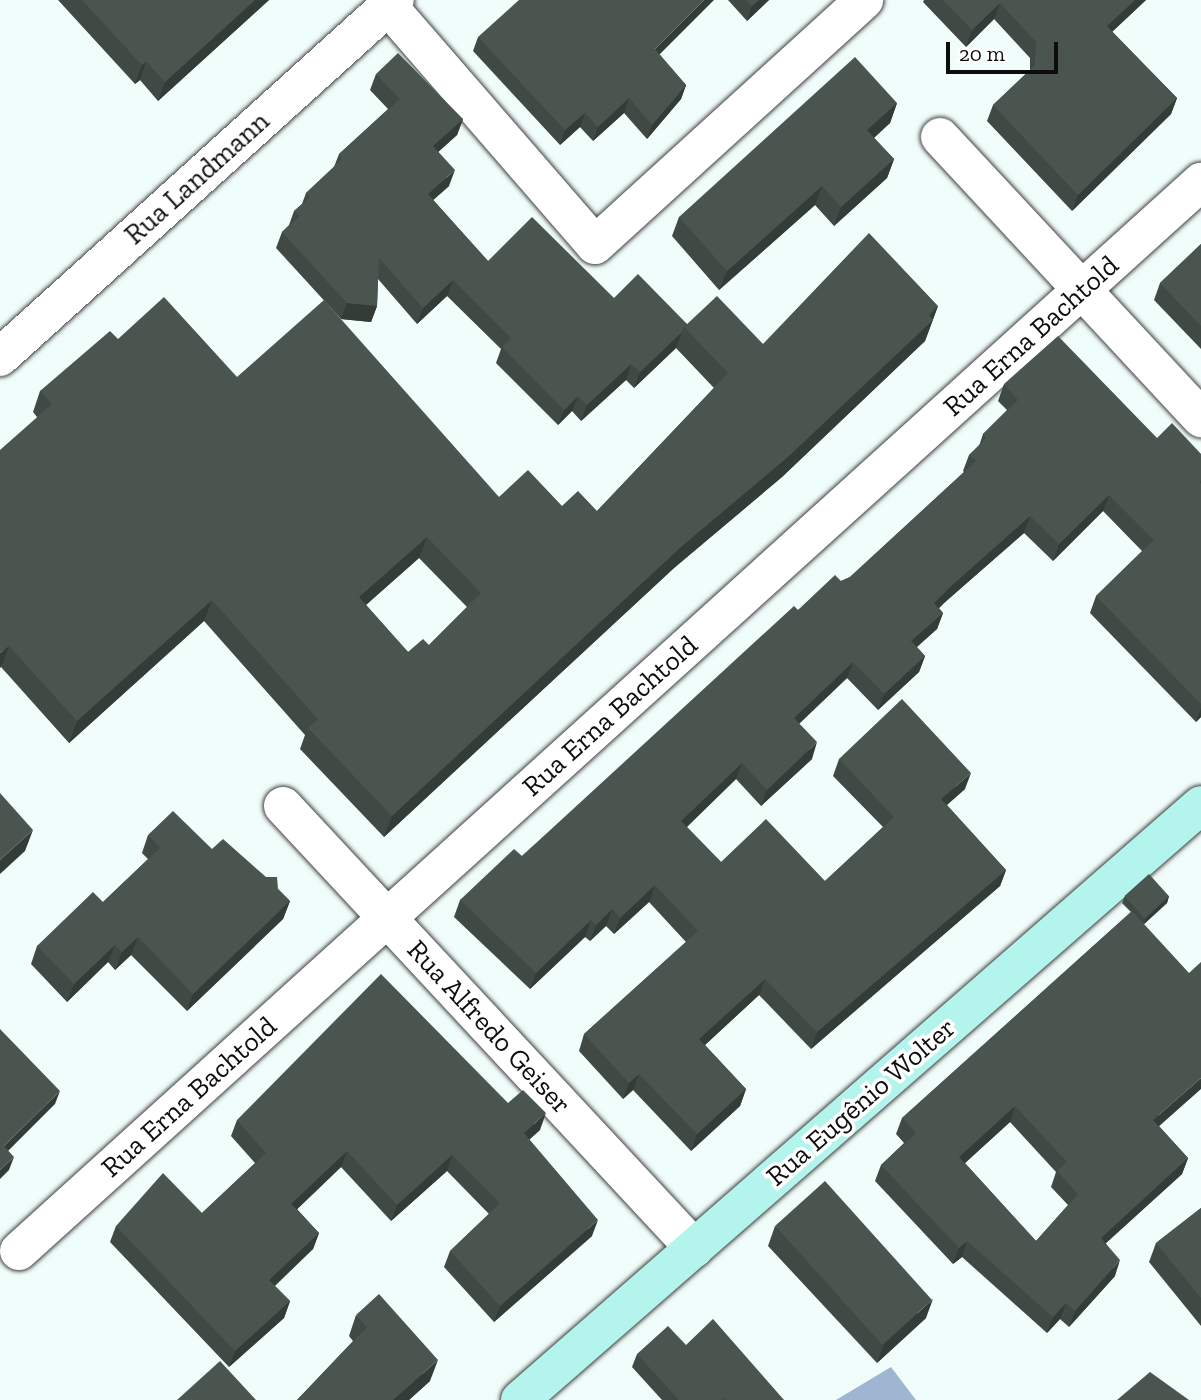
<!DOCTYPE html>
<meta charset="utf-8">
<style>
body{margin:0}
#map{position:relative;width:1201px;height:1400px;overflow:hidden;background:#f0fdfa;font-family:"Zilla Slab",serif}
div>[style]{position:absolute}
.forest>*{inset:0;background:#9eb6d2}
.roads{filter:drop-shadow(0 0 2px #404040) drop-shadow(0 0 2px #404040)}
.street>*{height:38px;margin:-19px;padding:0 19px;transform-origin:19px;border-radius:19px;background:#fff}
.secondary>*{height:38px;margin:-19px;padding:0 19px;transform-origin:19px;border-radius:19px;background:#b3f5ed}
.wall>*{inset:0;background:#404944}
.shaded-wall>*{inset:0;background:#343c37}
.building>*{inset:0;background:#4b554f;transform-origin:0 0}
span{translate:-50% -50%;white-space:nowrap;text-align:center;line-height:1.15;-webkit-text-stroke:7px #fff;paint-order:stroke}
.street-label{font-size:28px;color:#0d0d0d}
.scale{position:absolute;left:946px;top:42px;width:112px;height:32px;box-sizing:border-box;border:4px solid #0d0d0d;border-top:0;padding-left:9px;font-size:21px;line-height:24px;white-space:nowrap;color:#0d0d0d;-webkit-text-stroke:5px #fff;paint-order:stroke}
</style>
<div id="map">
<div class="forest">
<i style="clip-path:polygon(891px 1367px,916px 1400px,836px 1400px)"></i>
</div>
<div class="roads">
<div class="street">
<i style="left:388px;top:6px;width:316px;rotate:49.1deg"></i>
<i style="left:595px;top:245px;width:364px;rotate:-42.3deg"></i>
<i style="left:940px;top:137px;width:384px;rotate:47.1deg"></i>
<i style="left:0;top:357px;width:532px;rotate:-42.11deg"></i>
<i style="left:283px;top:806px;width:604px;rotate:47.08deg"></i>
<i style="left:19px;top:1251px;width:1594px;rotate:-42.13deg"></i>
</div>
<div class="secondary">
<i style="left:520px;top:1400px;width:904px;rotate:-41.14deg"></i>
</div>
</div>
<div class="wall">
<i style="clip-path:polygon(58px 0,269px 0,158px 101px,140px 80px,135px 84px)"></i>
<i style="clip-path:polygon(728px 0,769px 0,747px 21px)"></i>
<i style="clip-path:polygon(924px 0,1146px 0,1112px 32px,1177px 98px,1171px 114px,1072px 211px,987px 121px,993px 105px,1030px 70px,1030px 58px,994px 19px,966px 47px,923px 2px)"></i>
<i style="clip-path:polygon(478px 37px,659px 54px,686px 85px,681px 99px,647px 139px,624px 113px,593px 141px,580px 127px,560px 145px,473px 51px)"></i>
<i style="clip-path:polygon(evenodd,376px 74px,463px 119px,457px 135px,438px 152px,449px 186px,433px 200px,488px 261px,614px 298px,687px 324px,763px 344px,938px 306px,925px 341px,782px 477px,674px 568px,384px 837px,300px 749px,305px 735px,204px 621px,69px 743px,1px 667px,37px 417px,33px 412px,40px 391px,118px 339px,237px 377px,499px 497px,597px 511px,714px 388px,676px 348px,634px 388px,626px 380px,581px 421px,572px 411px,558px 425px,496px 363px,501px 349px,447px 296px,417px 324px,378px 279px,377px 306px,371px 322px,341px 319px,276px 248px,282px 232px,289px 225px,294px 211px,302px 204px,306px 193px,334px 167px,339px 154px,388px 109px,370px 90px,376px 74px,419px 558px,467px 607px,429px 645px,408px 652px,366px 605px,419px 558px)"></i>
<i style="clip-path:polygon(897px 103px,890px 123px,874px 138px,894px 159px,887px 178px,834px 226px,815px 205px,719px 290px,672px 236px,679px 217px)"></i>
<i style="clip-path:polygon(1201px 244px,1201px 349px,1154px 300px,1160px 283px)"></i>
<i style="clip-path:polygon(1004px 384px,1201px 454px,1201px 717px,1196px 722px,1090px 613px,1096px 596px,1142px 551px,1103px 511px,1053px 561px,1024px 533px,944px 603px,939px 608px,943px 613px,937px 629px,917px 647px,925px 656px,919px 672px,878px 710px,847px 678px,799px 724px,812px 759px,761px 806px,736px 779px,687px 827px,721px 862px,825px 881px,883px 827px,833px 776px,839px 759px,965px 789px,947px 805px,1006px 870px,1000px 886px,811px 1049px,759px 995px,705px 1045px,746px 1089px,740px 1106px,691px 1151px,633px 1090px,623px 1099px,579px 1051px,584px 1034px,686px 942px,649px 902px,614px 934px,606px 926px,590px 941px,585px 937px,530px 989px,454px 917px,460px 900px,522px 856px,798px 610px,841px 581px,850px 577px,964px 472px,963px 471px,969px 455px,979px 446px,983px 434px,1007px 410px,998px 401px)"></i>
<i style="clip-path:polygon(148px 835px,212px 849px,278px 889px,290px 901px,283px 919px,187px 1011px,131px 955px,115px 970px,108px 962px,67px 1002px,31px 964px,37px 946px,103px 902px,148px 859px,142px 853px)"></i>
<i style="clip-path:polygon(evenodd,1125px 896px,1169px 896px,1167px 903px,1144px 924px,1159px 1126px,1188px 1158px,1182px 1174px,1106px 1243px,1115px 1276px,1069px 1327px,1060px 1319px,1047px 1333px,962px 1257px,953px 1264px,875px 1181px,881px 1165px,904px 1143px,896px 1134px,902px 1118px,1131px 912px,1122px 903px,1125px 896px,1010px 1122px,1056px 1172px,1051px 1187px,1068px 1205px,1036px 1241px,965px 1163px,1010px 1122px)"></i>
<i style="clip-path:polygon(508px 1103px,540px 1130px,529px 1139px,592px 1236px,494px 1322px,444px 1267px,450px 1251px,489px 1214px,447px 1171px,391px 1221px,341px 1167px,297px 1209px,319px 1233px,313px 1249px,275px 1286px,290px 1301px,284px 1318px,229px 1367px,110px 1242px,116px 1226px,202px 1213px,255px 1163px,231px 1136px,237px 1120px)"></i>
<i style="clip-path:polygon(1201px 1208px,1201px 1326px,1149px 1262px,1156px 1243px)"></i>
<i style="clip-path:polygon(775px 1226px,926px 1318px,877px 1363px,768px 1246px)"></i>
<i style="clip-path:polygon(356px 1315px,430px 1381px,409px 1400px,297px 1400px,353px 1341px,349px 1336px)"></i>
<i style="clip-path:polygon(686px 1345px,784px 1400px,662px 1400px,632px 1367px,637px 1354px)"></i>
</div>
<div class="shaded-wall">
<i style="clip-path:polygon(255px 0,269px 0,158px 101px,165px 82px)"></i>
<i style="clip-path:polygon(704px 0,714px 0,650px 64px,655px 49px)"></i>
<i style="clip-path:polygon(759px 0,769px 0,747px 21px,752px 6px)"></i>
<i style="clip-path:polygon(1135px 0,1146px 0,1101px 42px,1107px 26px)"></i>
<i style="clip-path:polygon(1000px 3px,994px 19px,966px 47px,972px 30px)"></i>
<i style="clip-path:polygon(146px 61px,140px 80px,135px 84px,142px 65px)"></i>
<i style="clip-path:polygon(686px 85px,681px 99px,647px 139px,652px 125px)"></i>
<i style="clip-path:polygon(629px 98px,624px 113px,593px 141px,598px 127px)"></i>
<i style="clip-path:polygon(1177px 98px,1171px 114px,1072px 211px,1078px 195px)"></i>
<i style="clip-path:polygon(897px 103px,890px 123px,860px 150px,867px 130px)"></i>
<i style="clip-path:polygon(585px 113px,580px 127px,560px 145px,565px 130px)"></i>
<i style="clip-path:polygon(463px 119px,457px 135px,427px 162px,433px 146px)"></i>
<i style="clip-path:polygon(894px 159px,887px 178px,834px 226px,841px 207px)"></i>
<i style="clip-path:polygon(455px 170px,449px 186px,422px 210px,428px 194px)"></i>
<i style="clip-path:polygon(822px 186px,815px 205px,719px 290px,727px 271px)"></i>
<i style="clip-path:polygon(453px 280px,447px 296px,417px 324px,423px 308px)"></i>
<i style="clip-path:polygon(347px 303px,377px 306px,371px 322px,341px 319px)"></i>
<i style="clip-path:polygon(938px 306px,925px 341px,782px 477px,674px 568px,384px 837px,392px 816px)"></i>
<i style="clip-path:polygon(682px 332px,676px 348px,634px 388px,640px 372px)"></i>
<i style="clip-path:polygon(631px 364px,626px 380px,581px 421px,587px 405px)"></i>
<i style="clip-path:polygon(578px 396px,572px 411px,558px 425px,564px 410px)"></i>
<i style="clip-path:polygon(1109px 495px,1103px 511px,1053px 561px,1059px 544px)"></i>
<i style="clip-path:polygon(1030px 516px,1024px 533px,944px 603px,928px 619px,934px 603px,950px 587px)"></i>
<i style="clip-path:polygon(427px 537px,419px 558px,351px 618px,359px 597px)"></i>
<i style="clip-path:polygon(212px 600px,204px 621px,69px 743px,77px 721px)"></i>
<i style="clip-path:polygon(943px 613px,937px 629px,905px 657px,911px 641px)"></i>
<i style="clip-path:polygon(9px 646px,1px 667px,0 668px,0 653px)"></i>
<i style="clip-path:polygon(925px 656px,919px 672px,878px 710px,884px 694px)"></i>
<i style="clip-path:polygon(853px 662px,847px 678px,788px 734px,794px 718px)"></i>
<i style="clip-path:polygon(1201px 708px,1201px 717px,1196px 722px)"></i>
<i style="clip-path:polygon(817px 742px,812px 759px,761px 806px,767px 790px)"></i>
<i style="clip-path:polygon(742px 763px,736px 779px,675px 838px,681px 821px)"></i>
<i style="clip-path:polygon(971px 773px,965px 789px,935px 815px,941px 799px)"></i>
<i style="clip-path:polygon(33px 830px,25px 851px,0 874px,0 860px)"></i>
<i style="clip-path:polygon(1006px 870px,1000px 886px,811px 1049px,817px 1032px)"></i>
<i style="clip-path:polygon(655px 885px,649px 902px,614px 934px,620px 918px)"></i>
<i style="clip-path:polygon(1169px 896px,1167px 903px,1143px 925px,1146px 918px)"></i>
<i style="clip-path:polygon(290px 901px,283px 919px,187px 1011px,193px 994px)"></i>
<i style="clip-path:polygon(612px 909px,606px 926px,590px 941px,596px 925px)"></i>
<i style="clip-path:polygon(591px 920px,585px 937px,530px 989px,536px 973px)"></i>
<i style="clip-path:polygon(138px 937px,131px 955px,115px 970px,122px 952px)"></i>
<i style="clip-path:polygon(115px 945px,108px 962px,67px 1002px,74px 984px)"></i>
<i style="clip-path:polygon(765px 979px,759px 995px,694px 1055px,699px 1039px)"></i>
<i style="clip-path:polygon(639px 1074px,633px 1090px,623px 1099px,629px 1083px)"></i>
<i style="clip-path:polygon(1201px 1078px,1201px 1089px,1148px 1136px,1153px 1120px)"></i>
<i style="clip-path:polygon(746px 1089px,740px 1106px,691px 1151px,697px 1134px)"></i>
<i style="clip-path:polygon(60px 1091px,55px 1104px,0 1159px,4px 1146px)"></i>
<i style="clip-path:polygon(1015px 1106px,1010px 1122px,954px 1173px,959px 1157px)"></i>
<i style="clip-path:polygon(546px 1113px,540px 1130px,518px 1150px,524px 1133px)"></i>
<i style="clip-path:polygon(347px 1151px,341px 1167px,286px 1220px,291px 1204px)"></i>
<i style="clip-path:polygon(452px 1155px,447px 1171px,391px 1221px,397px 1205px)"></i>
<i style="clip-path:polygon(14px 1157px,9px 1170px,0 1179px,0 1170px)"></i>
<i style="clip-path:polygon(1188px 1158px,1182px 1174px,1095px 1253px,1101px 1238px)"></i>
<i style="clip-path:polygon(598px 1220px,592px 1236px,494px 1322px,500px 1306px)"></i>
<i style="clip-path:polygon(319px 1233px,313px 1249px,263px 1296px,269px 1280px)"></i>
<i style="clip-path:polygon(967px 1241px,962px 1257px,953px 1264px,959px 1248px)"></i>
<i style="clip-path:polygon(1120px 1260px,1115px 1276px,1069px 1327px,1075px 1311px)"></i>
<i style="clip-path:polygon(933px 1299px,926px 1318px,877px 1363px,884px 1344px)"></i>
<i style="clip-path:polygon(290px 1301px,284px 1318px,229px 1367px,235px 1351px)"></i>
<i style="clip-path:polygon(1066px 1303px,1060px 1319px,1047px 1333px,1053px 1317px)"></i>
<i style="clip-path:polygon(438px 1360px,430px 1381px,409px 1400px,393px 1400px)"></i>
</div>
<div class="building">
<i style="clip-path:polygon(82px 0,255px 0,165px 82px,146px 61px,142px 65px)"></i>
<i style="clip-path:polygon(519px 0,704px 0,655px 49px,686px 85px,652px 125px,629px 98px,598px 127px,585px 113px,565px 130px,478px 37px)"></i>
<i style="clip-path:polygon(746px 0,759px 0,752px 6px)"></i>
<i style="clip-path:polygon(943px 0,1135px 0,1107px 26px,1177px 98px,1078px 195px,993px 105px,1035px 65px,1036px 42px,1000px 3px,972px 30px)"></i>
<i style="clip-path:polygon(398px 53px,463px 119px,433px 146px,455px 170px,428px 194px,488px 261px,532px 217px,614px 298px,638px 274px,687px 324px,684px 327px,682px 332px,640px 372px,631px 364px,587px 405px,578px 396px,564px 410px,502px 347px,511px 338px,453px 280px,423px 308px,379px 258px,377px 306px,347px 303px,282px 232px,300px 216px,294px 211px,310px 197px,306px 193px,342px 159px,339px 154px,400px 99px,376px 74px)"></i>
<i style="clip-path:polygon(855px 57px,897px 103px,867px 130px,894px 159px,841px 207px,822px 186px,727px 271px,679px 217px)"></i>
<i style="clip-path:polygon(evenodd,869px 233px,938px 306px,929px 315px,933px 320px,789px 456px,681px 547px,392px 816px,308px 728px,318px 719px,212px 600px,77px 721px,9px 646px,0 653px,0 450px,52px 404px,40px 391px,110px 331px,118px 339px,164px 297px,237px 377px,324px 300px,499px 497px,528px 470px,562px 506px,578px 491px,597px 511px,728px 373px,684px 327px,717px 296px,763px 344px,869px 233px,427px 537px,481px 593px,429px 645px,423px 639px,408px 652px,359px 597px,427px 537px)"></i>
<i style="clip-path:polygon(1201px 244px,1201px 326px,1160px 283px)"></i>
<i style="clip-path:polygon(1058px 336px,1157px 438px,1172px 423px,1201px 454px,1201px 480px,1199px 482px,1201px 484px,1201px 704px,1096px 596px,1154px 540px,1109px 495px,1059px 544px,1030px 516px,950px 587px,934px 603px,943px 613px,911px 641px,925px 656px,884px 694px,853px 662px,794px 718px,817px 742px,767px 790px,742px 763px,681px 821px,721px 862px,766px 819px,825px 881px,894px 817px,839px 759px,902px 699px,971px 773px,941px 799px,1006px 870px,817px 1032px,765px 979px,699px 1039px,746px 1089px,697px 1134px,639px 1074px,629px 1083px,584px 1034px,698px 931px,655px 885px,620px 918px,612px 909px,596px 925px,591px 920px,536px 973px,460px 900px,514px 849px,522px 856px,794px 606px,798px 610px,835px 575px,841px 581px,850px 577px,976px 461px,969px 455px,986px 438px,983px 434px,1018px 400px,1004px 384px)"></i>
<i style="clip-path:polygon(0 793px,33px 830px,0 860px)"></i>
<i style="clip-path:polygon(173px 811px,212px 849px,223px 839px,266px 877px,277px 877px,278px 889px,290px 901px,193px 994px,138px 937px,122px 952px,115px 945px,74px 984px,37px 946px,93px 892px,103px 902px,160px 848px,148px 835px)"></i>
<i style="left:1149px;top:874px;width:30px;height:33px;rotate:48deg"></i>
<i style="clip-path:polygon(evenodd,1132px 911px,1189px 973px,1201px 962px,1201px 1078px,1153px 1120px,1188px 1158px,1101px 1238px,1120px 1260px,1075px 1311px,1066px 1303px,1053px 1317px,967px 1241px,959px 1248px,881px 1165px,916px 1133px,902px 1118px,1132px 911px,1015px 1106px,1067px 1162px,1057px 1171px,1078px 1194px,1036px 1241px,959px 1157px,1015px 1106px)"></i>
<i style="clip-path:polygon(381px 974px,508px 1103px,523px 1090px,546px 1113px,524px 1133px,598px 1220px,500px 1306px,450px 1251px,500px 1203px,452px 1155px,397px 1205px,347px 1151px,291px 1204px,319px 1233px,269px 1280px,290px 1301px,235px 1351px,116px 1226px,163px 1173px,202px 1213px,266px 1153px,237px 1120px)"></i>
<i style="clip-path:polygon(0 1029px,60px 1091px,4px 1146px,14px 1157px,0 1170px)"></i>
<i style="left:825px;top:1181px;width:160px;height:67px;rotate:48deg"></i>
<i style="clip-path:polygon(1201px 1208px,1201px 1298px,1156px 1243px)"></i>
<i style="clip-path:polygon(379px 1294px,438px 1360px,393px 1400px,297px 1400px,367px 1327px,356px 1315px)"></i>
<i style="clip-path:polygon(713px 1319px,784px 1400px,725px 1400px,723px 1398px,721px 1400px,679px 1400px,637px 1354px,668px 1326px,686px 1345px)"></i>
<i style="clip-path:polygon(220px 1361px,256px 1400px,177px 1400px)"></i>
<i style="clip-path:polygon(1150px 1372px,1189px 1400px,1117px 1400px)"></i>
</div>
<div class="street-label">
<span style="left:197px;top:178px;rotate:-42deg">Rua Landmann</span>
<span style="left:1031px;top:336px;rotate:-42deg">Rua Erna Bachtold</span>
<span style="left:610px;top:716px;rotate:-42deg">Rua Erna Bachtold</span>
<span style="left:489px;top:1027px;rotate:47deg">Rua Alfredo Geiser</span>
<span style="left:189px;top:1097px;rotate:-42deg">Rua Erna Bachtold</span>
<span style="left:861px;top:1102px;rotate:-41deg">Rua Eugênio Wolter</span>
</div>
<div class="scale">20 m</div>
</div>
